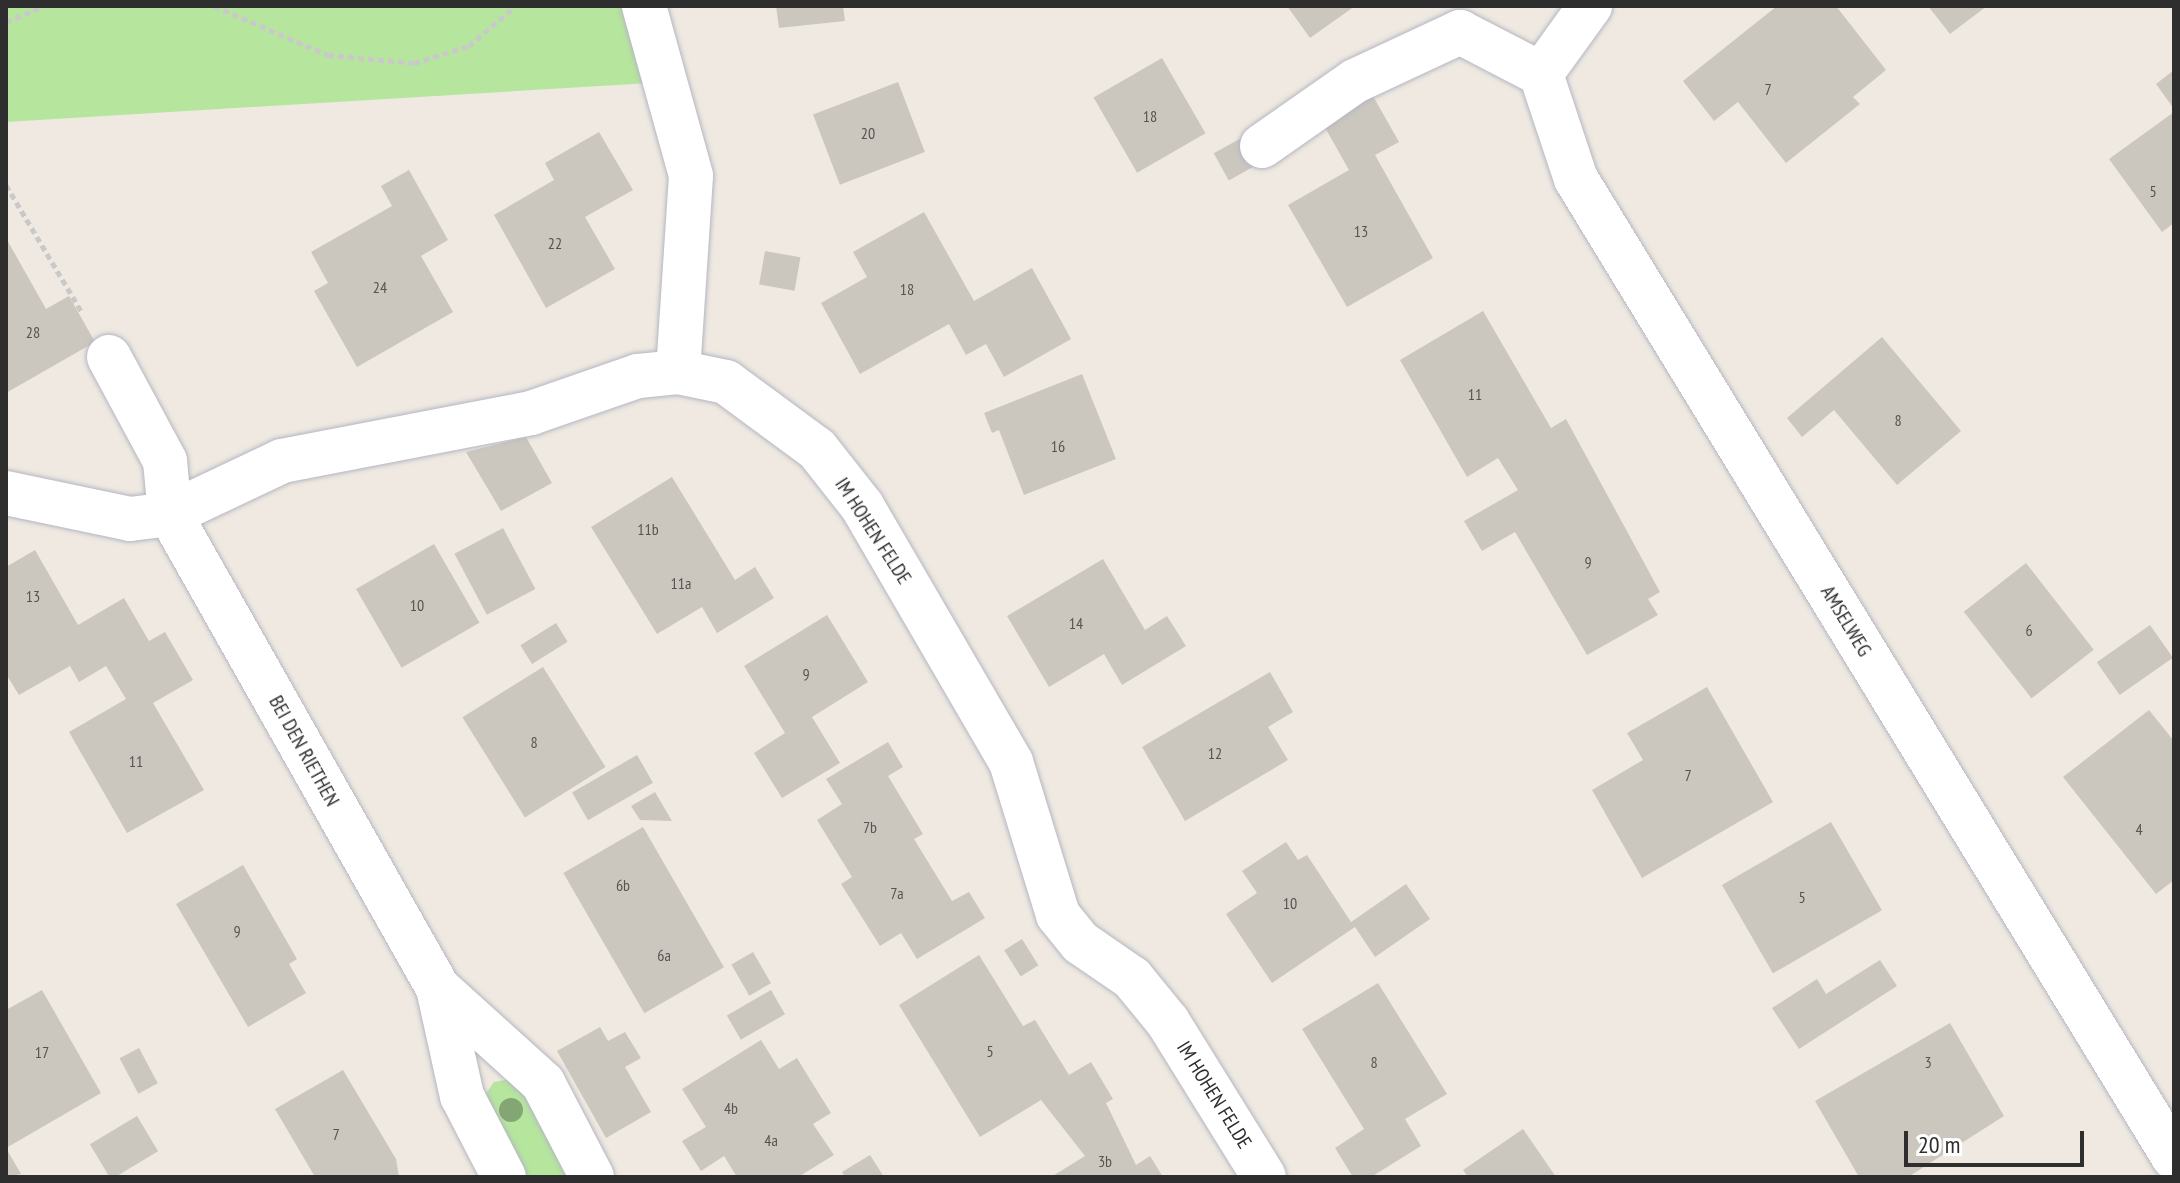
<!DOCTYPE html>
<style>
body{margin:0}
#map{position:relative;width:2180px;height:1183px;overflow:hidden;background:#efe9e1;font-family:"PT Sans Narrow",sans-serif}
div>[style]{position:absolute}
.green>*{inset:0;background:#b6e59e}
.building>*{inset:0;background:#cbc7bf;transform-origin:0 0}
.path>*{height:5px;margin-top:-2.5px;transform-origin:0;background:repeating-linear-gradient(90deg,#c9c9c9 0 6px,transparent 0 10px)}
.roads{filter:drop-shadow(0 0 2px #b4b7c1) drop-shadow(0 0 2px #b4b7c1)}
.minor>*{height:44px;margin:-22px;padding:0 22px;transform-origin:22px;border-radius:22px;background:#fff}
.trees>*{width:24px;height:24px;margin:-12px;border-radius:50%;background:#84a574}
span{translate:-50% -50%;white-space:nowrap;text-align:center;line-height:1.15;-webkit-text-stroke:6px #fff;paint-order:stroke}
.number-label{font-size:16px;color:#555452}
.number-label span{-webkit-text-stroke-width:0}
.street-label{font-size:20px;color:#2e2e2e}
.frame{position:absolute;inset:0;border:8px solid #2e2e2e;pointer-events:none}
.scale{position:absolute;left:1904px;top:1131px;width:180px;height:36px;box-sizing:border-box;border:4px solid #2e2e2e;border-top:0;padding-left:10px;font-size:24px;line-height:28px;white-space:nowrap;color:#2e2e2e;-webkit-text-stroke:6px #fff;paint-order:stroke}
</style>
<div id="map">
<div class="green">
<i style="clip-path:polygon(6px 6px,626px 6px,650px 83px,6px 122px)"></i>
<i style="clip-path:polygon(511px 1079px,527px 1087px,568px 1163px,567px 1177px,525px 1177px,485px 1095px,494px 1082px)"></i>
</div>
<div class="building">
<i style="clip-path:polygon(776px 6px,843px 6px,845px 21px,779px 28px)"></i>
<i style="clip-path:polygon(1287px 6px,1355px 6px,1310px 38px)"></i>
<i style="clip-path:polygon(1777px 6px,1836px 6px,1886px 70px,1853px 97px,1860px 104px,1786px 163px,1738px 102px,1714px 121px,1683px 81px)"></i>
<i style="clip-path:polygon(1928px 6px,1987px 6px,1950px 34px)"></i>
<i style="left:1162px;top:58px;width:87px;height:79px;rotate:60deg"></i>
<i style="clip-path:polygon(2174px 70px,2174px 109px,2156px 84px)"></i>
<i style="left:898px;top:82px;width:75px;height:91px;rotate:69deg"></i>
<i style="clip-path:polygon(1369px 89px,1399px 142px,1375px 155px,1433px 258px,1347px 307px,1288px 205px,1349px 170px,1319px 117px)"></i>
<i style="clip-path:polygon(2174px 112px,2174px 223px,2162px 232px,2109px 159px)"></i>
<i style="left:1254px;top:131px;width:31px;height:46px;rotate:61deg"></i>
<i style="clip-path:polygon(599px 132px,633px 190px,585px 217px,615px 269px,546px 308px,494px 215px,554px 180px,545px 163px)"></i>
<i style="clip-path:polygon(409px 170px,448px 240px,421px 256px,453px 312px,357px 367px,314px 291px,328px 283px,311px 252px,392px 206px,381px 186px)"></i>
<i style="clip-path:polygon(924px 212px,974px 301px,1032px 268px,1071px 339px,1004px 377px,986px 344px,966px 355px,949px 324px,860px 374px,821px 303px,867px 277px,853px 252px)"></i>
<i style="clip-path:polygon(6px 238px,46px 309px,69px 296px,95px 342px,6px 393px)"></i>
<i style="left:765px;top:251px;width:36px;height:34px;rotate:10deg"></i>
<i style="clip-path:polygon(1483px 311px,1551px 428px,1566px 419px,1660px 592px,1648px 599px,1658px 615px,1587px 655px,1515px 532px,1482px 551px,1464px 521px,1518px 490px,1498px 458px,1467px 477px,1400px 360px)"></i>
<i style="clip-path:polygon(1882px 337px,1961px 431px,1897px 485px,1834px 410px,1802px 437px,1787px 418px)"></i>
<i style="clip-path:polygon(1082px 374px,1116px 459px,1024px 495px,999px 430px,992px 433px,984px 413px)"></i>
<i style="clip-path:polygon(526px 437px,552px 483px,501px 511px,466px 452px)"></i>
<i style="clip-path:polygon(672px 477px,735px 580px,755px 567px,774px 598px,717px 633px,702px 607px,657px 634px,591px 527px)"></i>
<i style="left:503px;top:528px;width:69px;height:55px;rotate:62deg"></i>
<i style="left:434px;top:544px;width:91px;height:90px;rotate:60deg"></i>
<i style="clip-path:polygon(35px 550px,78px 625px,124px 598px,149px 641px,165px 632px,193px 680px,153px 703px,204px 790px,127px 833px,69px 732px,126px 699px,106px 666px,79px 682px,70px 666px,19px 695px,6px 674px,6px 567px)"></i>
<i style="clip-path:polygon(1103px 559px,1145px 630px,1167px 616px,1186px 646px,1122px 685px,1104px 654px,1049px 687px,1007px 616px)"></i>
<i style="left:2026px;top:563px;width:110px;height:79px;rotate:52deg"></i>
<i style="clip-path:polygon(827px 615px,868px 682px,812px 717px,840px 763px,782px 798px,754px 753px,785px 733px,744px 666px)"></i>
<i style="left:556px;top:623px;width:22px;height:42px;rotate:58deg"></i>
<i style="left:2150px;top:625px;width:40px;height:65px;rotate:55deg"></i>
<i style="left:543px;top:667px;width:118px;height:95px;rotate:58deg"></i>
<i style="clip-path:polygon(1270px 672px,1293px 712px,1268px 727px,1288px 760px,1185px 821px,1142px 747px)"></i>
<i style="clip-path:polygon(1707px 687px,1773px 802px,1642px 878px,1592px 790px,1643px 760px,1627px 733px)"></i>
<i style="clip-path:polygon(2149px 710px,2174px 741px,2174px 880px,2156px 894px,2063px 777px)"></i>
<i style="clip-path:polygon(888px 742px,903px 767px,888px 776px,923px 834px,914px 839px,952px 901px,969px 892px,985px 918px,917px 959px,901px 933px,880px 946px,841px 884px,852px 877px,817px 820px,842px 804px,826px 779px)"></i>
<i style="left:637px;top:755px;width:32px;height:75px;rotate:60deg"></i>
<i style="clip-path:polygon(655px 792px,672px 821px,640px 820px,631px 806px)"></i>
<i style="left:1831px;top:822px;width:102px;height:126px;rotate:60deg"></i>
<i style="left:643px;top:827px;width:162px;height:92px;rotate:60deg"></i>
<i style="clip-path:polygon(1286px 842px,1298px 860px,1307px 855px,1351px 922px,1406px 884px,1430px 919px,1375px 957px,1355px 927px,1272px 983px,1226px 914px,1257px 893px,1242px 871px)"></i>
<i style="clip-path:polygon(243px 865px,297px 959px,289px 964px,306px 993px,248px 1027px,176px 904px)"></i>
<i style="left:1022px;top:939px;width:31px;height:21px;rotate:58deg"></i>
<i style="left:753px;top:952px;width:36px;height:25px;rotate:60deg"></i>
<i style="clip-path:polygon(979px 955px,1023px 1026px,1035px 1020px,1069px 1075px,1091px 1062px,1113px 1099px,1106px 1103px,1136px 1165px,1150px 1156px,1163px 1177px,1051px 1177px,1085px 1156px,1041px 1100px,980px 1137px,899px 1005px)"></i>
<i style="clip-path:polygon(1880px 960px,1897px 986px,1799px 1049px,1772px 1008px,1817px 979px,1826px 994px)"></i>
<i style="clip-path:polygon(1378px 983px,1447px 1094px,1405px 1119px,1421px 1146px,1371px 1177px,1353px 1177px,1335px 1148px,1364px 1129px,1302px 1029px)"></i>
<i style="clip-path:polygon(42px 990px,101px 1093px,6px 1148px,21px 1174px,6px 1177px,6px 1010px)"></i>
<i style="left:771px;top:990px;width:28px;height:51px;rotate:60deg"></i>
<i style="clip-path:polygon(1950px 1023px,2004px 1116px,1908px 1177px,1859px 1177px,1815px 1101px)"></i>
<i style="clip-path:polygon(600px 1027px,608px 1041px,625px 1032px,641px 1058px,625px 1067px,651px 1112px,606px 1138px,557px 1051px)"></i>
<i style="clip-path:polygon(761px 1040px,779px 1069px,797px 1058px,811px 1081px,831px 1113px,813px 1124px,834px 1155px,798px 1177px,737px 1177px,724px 1156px,701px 1171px,682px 1141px,706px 1127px,682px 1089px)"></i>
<i style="left:139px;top:1048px;width:40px;height:22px;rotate:62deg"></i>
<i style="clip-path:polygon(343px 1070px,396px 1159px,399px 1177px,315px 1177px,275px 1109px)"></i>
<i style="left:137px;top:1116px;width:41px;height:55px;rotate:59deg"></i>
<i style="clip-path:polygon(1523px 1129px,1556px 1177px,1468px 1177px,1463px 1170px)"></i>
<i style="clip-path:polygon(870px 1155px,884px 1177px,845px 1177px,842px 1172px)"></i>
</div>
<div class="path">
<i style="left:214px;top:6px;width:124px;rotate:23.3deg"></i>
<i style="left:328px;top:55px;width:86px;rotate:5.3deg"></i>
<i style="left:414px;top:63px;width:58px;rotate:-17.2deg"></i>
<i style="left:469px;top:46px;width:61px;rotate:-41deg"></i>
<i style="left:6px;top:22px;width:41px;rotate:-22.8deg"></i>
<i style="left:6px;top:185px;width:147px;rotate:59.2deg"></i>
</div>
<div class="roads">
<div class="minor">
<i style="left:644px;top:6px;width:176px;rotate:74.5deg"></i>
<i style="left:691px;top:176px;width:196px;rotate:93.8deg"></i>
<i style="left:1541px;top:74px;width:111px;rotate:71.6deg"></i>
<i style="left:1576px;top:179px;width:1147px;rotate:58.58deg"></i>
<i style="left:1541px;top:74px;width:84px;rotate:-54.2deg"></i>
<i style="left:1262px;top:146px;width:113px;rotate:-35deg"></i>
<i style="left:1355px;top:81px;width:116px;rotate:-25deg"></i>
<i style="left:1460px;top:32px;width:91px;rotate:27.4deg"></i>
<i style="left:109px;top:357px;width:118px;rotate:61.7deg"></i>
<i style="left:165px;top:461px;width:53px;rotate:84.6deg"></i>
<i style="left:170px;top:514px;width:545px;rotate:60.52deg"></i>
<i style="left:438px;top:988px;width:111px;rotate:77.5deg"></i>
<i style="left:462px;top:1096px;width:91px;rotate:62.6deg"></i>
<i style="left:6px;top:493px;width:127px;rotate:11.8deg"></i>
<i style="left:130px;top:519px;width:40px;rotate:-7.1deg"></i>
<i style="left:170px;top:514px;width:124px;rotate:-25.3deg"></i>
<i style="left:282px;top:461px;width:254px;rotate:-10.9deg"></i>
<i style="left:531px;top:413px;width:113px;rotate:-19.1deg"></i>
<i style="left:638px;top:376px;width:40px;rotate:-5.7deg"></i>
<i style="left:678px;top:372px;width:49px;rotate:11.8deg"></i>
<i style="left:726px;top:382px;width:113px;rotate:36.4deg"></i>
<i style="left:817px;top:449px;width:73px;rotate:51.7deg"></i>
<i style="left:862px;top:506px;width:296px;rotate:59.8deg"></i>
<i style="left:1011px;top:762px;width:160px;rotate:72.9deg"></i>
<i style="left:1058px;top:915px;width:36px;rotate:51deg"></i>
<i style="left:1081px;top:943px;width:62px;rotate:34.5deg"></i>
<i style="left:1132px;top:978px;width:57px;rotate:50.7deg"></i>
<i style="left:1168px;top:1022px;width:182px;rotate:58.2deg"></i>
<i style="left:438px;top:988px;width:142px;rotate:42.1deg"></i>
<i style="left:543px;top:1083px;width:106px;rotate:62.5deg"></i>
</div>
</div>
<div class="trees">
<i style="left:511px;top:1110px"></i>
</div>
<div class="number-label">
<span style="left:1768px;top:89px">7</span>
<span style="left:1150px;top:116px">18</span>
<span style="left:868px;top:133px">20</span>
<span style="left:2153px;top:191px">5</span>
<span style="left:1361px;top:231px">13</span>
<span style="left:555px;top:243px">22</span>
<span style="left:380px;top:287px">24</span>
<span style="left:907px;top:289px">18</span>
<span style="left:33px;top:332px">28</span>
<span style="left:1475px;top:394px">11</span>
<span style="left:1898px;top:420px">8</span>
<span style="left:1058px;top:446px">16</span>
<span style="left:648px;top:529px">11b</span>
<span style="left:1588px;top:562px">9</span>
<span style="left:681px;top:583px">11a</span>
<span style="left:33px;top:596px">13</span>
<span style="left:417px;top:605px">10</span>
<span style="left:1076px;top:623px">14</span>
<span style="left:2029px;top:630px">6</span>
<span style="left:806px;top:674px">9</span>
<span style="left:534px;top:742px">8</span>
<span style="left:1215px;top:753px">12</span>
<span style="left:136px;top:761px">11</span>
<span style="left:1688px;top:775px">7</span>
<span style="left:870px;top:827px">7b</span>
<span style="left:2139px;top:829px">4</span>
<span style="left:623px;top:885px">6b</span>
<span style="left:897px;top:893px">7a</span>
<span style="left:1802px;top:897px">5</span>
<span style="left:1290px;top:903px">10</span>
<span style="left:237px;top:931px">9</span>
<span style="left:664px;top:955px">6a</span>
<span style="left:990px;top:1051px">5</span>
<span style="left:42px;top:1052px">17</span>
<span style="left:1374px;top:1062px">8</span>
<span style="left:1928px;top:1062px">3</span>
<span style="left:731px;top:1108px">4b</span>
<span style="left:336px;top:1134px">7</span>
<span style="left:771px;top:1140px">4a</span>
<span style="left:1105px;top:1161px">3b</span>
</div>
<div class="street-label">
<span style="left:873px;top:531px;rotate:57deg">IM HOHEN FELDE</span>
<span style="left:1846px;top:621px;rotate:59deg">AMSELWEG</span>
<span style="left:304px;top:751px;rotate:61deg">BEI DEN RIETHEN</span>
<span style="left:1214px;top:1095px;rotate:58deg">IM HOHEN FELDE</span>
</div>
<div class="frame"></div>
<div class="scale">20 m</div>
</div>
